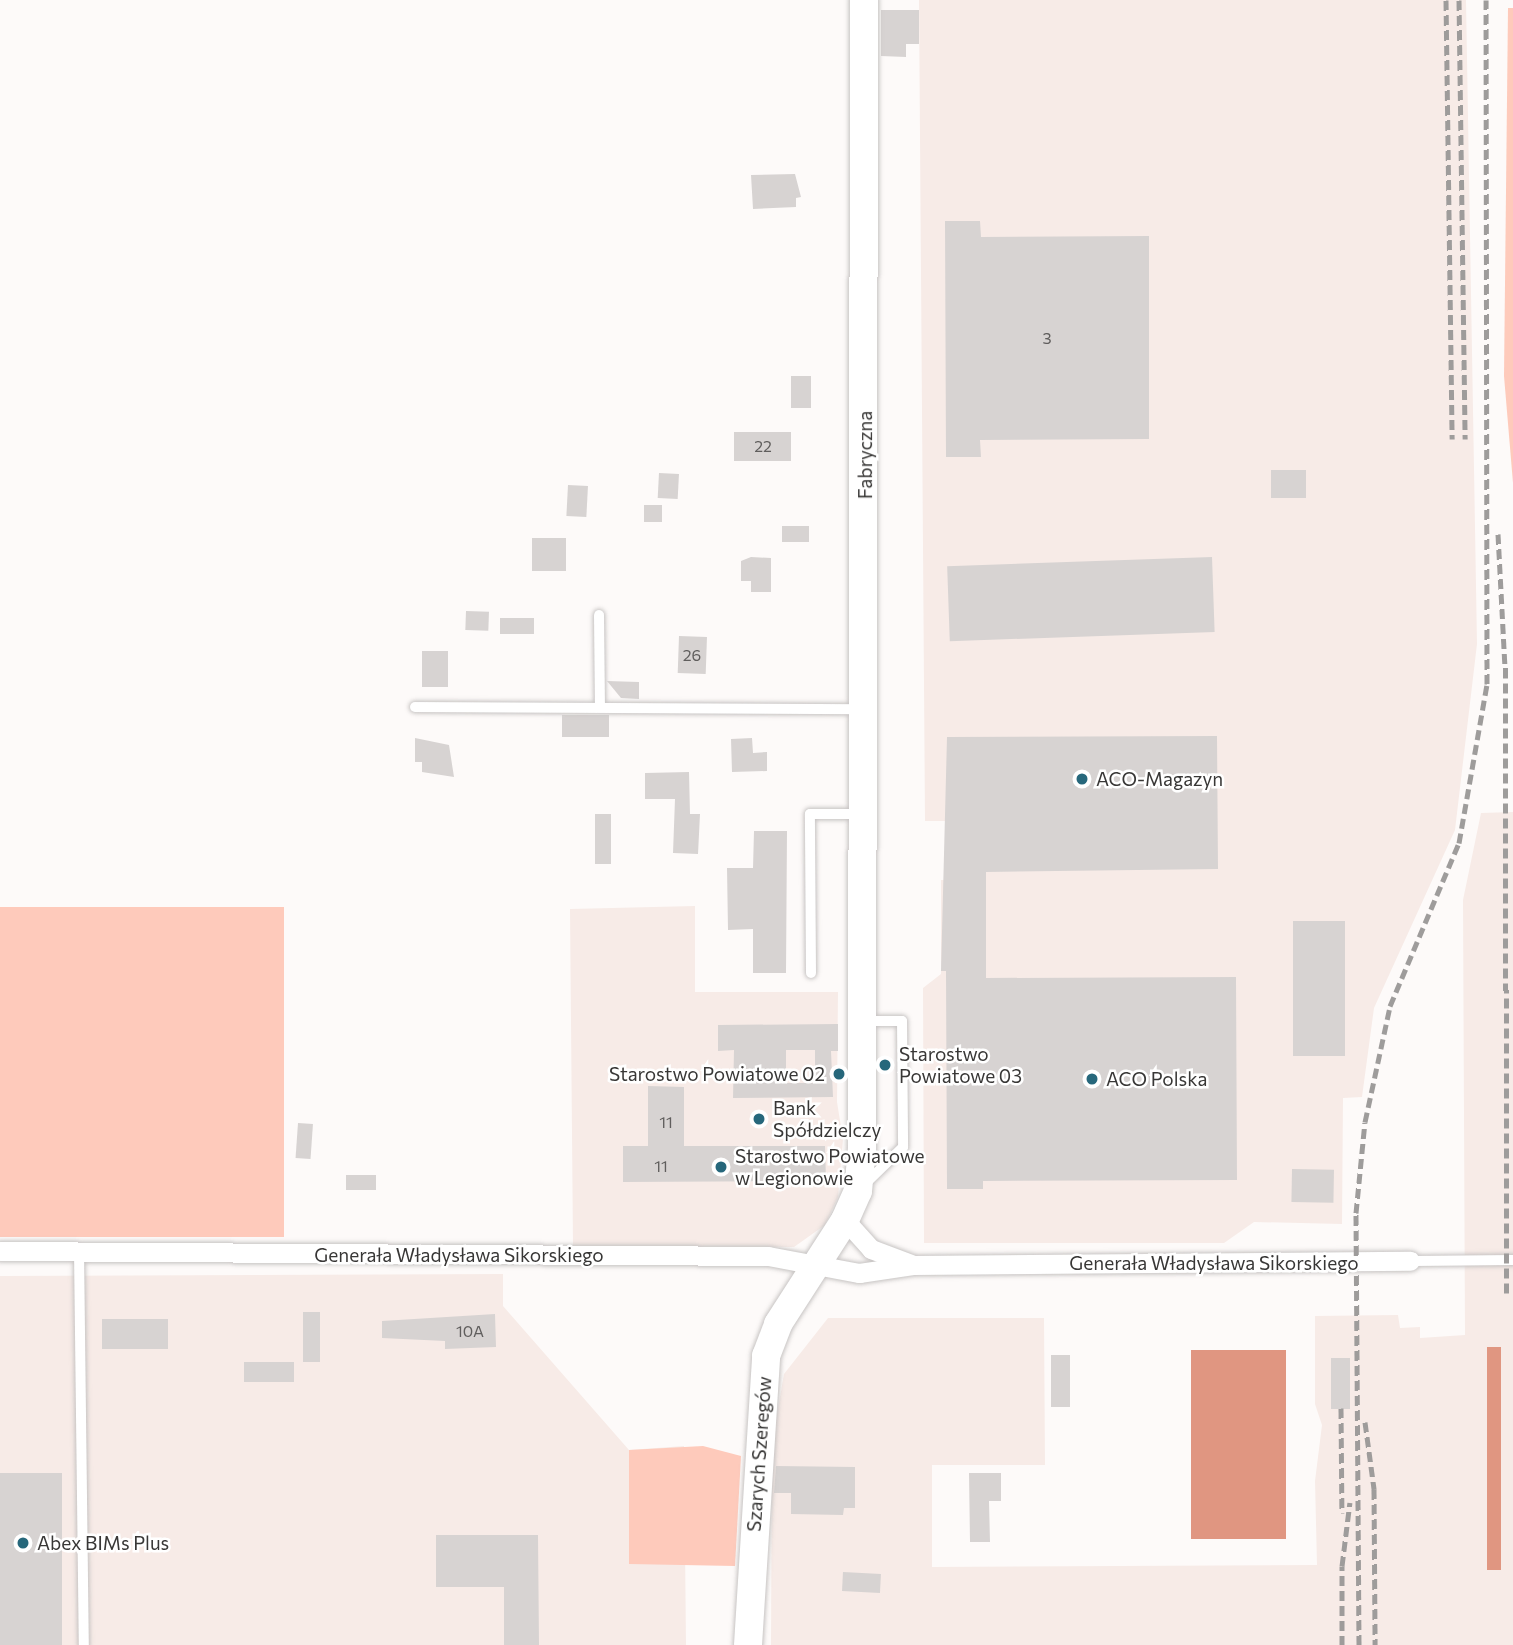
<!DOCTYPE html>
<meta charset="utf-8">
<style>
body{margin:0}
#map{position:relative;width:1513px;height:1645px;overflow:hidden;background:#fdfaf9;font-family:Commissioner,sans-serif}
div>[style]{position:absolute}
.built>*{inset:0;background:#f7ebe7}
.green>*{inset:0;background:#fecabb;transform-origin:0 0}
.water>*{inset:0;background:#e09681;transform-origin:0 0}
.building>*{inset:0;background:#d7d3d2;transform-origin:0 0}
.roads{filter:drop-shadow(0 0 2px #c7c4c3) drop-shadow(0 0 2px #c7c4c3)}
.lane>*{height:10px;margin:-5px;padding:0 5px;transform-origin:5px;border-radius:5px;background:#fff}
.street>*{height:19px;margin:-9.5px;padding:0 9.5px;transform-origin:9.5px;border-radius:9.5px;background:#fff}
.secondary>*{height:28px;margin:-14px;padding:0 14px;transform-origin:14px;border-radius:14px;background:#fff}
.rail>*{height:5px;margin-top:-2.5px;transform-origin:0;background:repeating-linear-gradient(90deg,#9e9c9b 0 10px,transparent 0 15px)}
.dots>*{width:19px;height:19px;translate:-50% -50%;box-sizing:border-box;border:4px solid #fff;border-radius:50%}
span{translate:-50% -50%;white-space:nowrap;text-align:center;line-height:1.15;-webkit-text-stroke:5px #fff;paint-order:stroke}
.number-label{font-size:16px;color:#605e5d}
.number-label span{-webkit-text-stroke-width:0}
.street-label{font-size:19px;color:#383736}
.poi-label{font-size:19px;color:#383736}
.left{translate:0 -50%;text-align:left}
.right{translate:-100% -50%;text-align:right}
</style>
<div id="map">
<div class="built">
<i style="clip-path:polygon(919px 0,1466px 0,1477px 644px,1455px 830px,1374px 1008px,1362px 1097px,1343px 1098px,1342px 1224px,1254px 1222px,1224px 1243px,924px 1243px,923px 988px,941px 974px,941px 880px,947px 880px,947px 821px,925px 821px)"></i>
<i style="clip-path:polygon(1513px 812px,1513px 1645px,771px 1645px,772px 1443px,784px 1374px,828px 1318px,1044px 1318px,1045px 1465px,932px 1465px,932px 1567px,1317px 1565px,1315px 1481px,1322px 1425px,1315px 1404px,1315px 1316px,1398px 1315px,1400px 1328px,1420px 1327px,1420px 1338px,1465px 1335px,1463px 900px,1481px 813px)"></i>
<i style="clip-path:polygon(695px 906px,695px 992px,838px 992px,837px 1102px,843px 1139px,838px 1197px,825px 1225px,794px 1247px,573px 1246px,570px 909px)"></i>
<i style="clip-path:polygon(503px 1274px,503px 1306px,629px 1450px,684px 1446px,686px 1645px,0 1645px,0 1276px)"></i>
</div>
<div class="green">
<i style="clip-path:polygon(1508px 8px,1513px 8px,1513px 483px,1504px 376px)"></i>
<i style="left:0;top:907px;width:284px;height:330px"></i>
<i style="clip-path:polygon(703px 1446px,741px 1456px,735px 1566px,629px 1564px,629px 1450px)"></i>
</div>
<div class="water">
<i style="left:1487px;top:1347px;width:14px;height:223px"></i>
<i style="left:1191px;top:1350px;width:95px;height:189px"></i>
</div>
<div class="building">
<i style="clip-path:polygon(881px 10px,919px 10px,919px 44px,906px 44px,906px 57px,881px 56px)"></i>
<i style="clip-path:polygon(795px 174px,801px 197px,796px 198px,796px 207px,753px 209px,751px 175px)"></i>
<i style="clip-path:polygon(945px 221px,980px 221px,981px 237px,1149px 236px,1149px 439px,980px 440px,981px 457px,946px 457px)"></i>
<i style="left:791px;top:376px;width:20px;height:32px"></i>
<i style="left:734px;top:432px;width:57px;height:29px"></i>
<i style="left:1306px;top:470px;width:28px;height:35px;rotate:90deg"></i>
<i style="left:659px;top:473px;width:20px;height:25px;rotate:3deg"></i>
<i style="left:568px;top:485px;width:20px;height:31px;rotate:3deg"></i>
<i style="left:644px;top:505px;width:18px;height:17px"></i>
<i style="left:782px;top:526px;width:27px;height:16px"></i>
<i style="left:532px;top:538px;width:34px;height:33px"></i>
<i style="clip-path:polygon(751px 557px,771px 558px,771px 592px,751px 592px,751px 581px,741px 581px,741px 561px)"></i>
<i style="left:1212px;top:557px;width:75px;height:265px;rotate:88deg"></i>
<i style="left:466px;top:611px;width:23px;height:19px;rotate:2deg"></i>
<i style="left:500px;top:618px;width:34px;height:16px"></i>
<i style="left:679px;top:636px;width:28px;height:37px;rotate:2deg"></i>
<i style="left:422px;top:651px;width:26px;height:36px"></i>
<i style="clip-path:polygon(607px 681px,639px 682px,639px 699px,621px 698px)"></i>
<i style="left:562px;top:715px;width:47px;height:22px"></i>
<i style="clip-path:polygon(1217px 736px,1218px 869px,986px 872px,986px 978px,1236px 977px,1237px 1180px,983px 1181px,983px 1189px,947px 1189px,946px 971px,941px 971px,947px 737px)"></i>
<i style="clip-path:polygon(415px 738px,449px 745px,454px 777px,422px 772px,422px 762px,415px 762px)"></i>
<i style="clip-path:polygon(752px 738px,753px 753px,767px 752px,767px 771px,732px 772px,731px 739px)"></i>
<i style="clip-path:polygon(689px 772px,690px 814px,700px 814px,698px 854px,673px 853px,675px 799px,645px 799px,645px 773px)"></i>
<i style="left:595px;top:814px;width:16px;height:50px"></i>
<i style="clip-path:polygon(754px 831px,787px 831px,786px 973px,753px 973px,753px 929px,728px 930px,727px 868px,753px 868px)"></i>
<i style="left:1293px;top:921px;width:52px;height:135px"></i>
<i style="clip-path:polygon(evenodd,838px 1024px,838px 1051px,831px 1051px,833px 1097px,733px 1098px,734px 1050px,718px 1051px,718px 1025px,838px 1024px,786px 1050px,815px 1050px,815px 1083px,786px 1083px,786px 1050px)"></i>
<i style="clip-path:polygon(648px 1086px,684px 1087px,684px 1146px,825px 1146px,826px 1181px,623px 1182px,623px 1146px,648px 1146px)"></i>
<i style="left:298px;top:1123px;width:15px;height:35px;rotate:4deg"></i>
<i style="left:1292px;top:1169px;width:42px;height:33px;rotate:1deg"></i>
<i style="left:346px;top:1175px;width:30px;height:15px"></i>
<i style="left:303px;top:1312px;width:17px;height:50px"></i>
<i style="clip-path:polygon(495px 1314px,496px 1347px,445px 1349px,445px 1341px,382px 1338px,382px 1321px)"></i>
<i style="left:102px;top:1319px;width:66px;height:30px"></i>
<i style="left:1051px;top:1355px;width:19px;height:52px"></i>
<i style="left:1350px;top:1358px;width:51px;height:19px;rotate:90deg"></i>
<i style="left:244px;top:1362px;width:50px;height:20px"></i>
<i style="clip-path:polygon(776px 1466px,855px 1467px,855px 1508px,844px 1508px,843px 1515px,791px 1514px,791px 1493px,774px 1493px)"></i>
<i style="left:0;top:1473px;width:62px;height:172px"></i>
<i style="clip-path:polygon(969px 1473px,1001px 1473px,1001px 1501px,989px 1501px,990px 1542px,970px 1542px)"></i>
<i style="clip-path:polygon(436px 1535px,538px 1535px,539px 1645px,504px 1645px,504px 1587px,436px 1587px)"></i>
<i style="left:843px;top:1572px;width:38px;height:19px;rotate:3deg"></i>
</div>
<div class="roads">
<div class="lane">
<i style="left:599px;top:615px;width:90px;rotate:89.4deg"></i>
<i style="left:415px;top:707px;width:447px;rotate:0.3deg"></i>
<i style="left:811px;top:973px;width:159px;rotate:-90.4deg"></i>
<i style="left:810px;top:814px;width:50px"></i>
<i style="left:863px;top:1021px;width:39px"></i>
<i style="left:902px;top:1021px;width:126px;rotate:89.5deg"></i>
<i style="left:903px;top:1147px;width:52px;rotate:135.8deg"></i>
<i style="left:79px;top:1251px;width:394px;rotate:89.3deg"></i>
<i style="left:1410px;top:1261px;width:103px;rotate:-0.6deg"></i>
</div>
<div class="street">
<i style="left:845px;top:1220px;width:39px;rotate:48deg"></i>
<i style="left:871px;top:1249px;width:46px;rotate:20.4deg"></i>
<i style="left:914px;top:1265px;width:496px;rotate:-0.5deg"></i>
<i style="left:0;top:1251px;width:768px;rotate:0.37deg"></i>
<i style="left:768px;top:1256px;width:93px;rotate:10.6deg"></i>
<i style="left:859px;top:1273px;width:56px;rotate:-8.3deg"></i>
</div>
<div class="secondary">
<i style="left:748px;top:1645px;width:290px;rotate:-86.4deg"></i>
<i style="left:766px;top:1356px;width:34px;rotate:-69deg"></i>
<i style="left:778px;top:1324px;width:124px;rotate:-57.2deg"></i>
<i style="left:845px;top:1220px;width:32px;rotate:-66deg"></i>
<i style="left:858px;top:1191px;width:42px;rotate:-84.6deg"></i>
<i style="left:862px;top:1149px;width:1149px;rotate:-89.9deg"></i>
</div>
</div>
<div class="rail">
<i style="left:1446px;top:0;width:439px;rotate:89.2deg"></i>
<i style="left:1459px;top:0;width:439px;rotate:89.2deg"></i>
<i style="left:1498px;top:534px;width:134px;rotate:87deg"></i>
<i style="left:1505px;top:668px;width:629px;rotate:89.82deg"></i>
<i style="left:1341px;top:1408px;width:105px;rotate:89.5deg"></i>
<i style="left:1365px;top:1422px;width:68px;rotate:82.3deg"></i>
<i style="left:1374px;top:1489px;width:156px;rotate:89.6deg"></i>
<i style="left:1342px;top:1645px;width:79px;rotate:-90deg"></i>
<i style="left:1342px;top:1566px;width:64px;rotate:-82.9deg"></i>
<i style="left:1359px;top:1645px;width:432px;rotate:-90.4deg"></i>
<i style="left:1356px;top:1213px;width:91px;rotate:-84.4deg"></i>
<i style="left:1365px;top:1122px;width:119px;rotate:-77.8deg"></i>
<i style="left:1390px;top:1006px;width:177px;rotate:-67.1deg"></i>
<i style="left:1459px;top:843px;width:161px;rotate:-80deg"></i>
<i style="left:1487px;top:684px;width:684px;rotate:-90.08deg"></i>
</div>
<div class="dots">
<i style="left:1082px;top:779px;background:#26677b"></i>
<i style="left:885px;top:1065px;background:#26677b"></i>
<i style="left:839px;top:1074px;background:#26677b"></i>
<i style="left:1092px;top:1079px;background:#26677b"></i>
<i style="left:759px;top:1119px;background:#26677b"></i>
<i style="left:721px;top:1167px;background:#26677b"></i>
<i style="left:23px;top:1543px;background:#26677b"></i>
</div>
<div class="number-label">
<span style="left:1047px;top:338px">3</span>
<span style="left:763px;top:446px">22</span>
<span style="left:692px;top:655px">26</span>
<span style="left:666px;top:1122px">11</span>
<span style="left:661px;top:1166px">11</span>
<span style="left:470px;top:1331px">10A</span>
</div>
<div class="street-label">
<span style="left:865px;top:455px;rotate:-90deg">Fabryczna</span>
<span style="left:459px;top:1255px">Generała Władysława Sikorskiego</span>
<span style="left:1214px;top:1263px">Generała Władysława Sikorskiego</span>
<span style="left:759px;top:1454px;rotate:-86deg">Szarych Szeregów</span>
</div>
<div class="poi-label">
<span class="left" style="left:1096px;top:779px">ACO-Magazyn</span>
<span class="left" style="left:899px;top:1065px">Starostwo<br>Powiatowe 03</span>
<span class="right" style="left:825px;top:1074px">Starostwo Powiatowe 02</span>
<span class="left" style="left:1106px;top:1079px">ACO Polska</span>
<span class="left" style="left:773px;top:1119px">Bank<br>Spółdzielczy</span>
<span class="left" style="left:735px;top:1167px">Starostwo Powiatowe<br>w Legionowie</span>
<span class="left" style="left:37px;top:1543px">Abex BIMs Plus</span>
</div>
</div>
